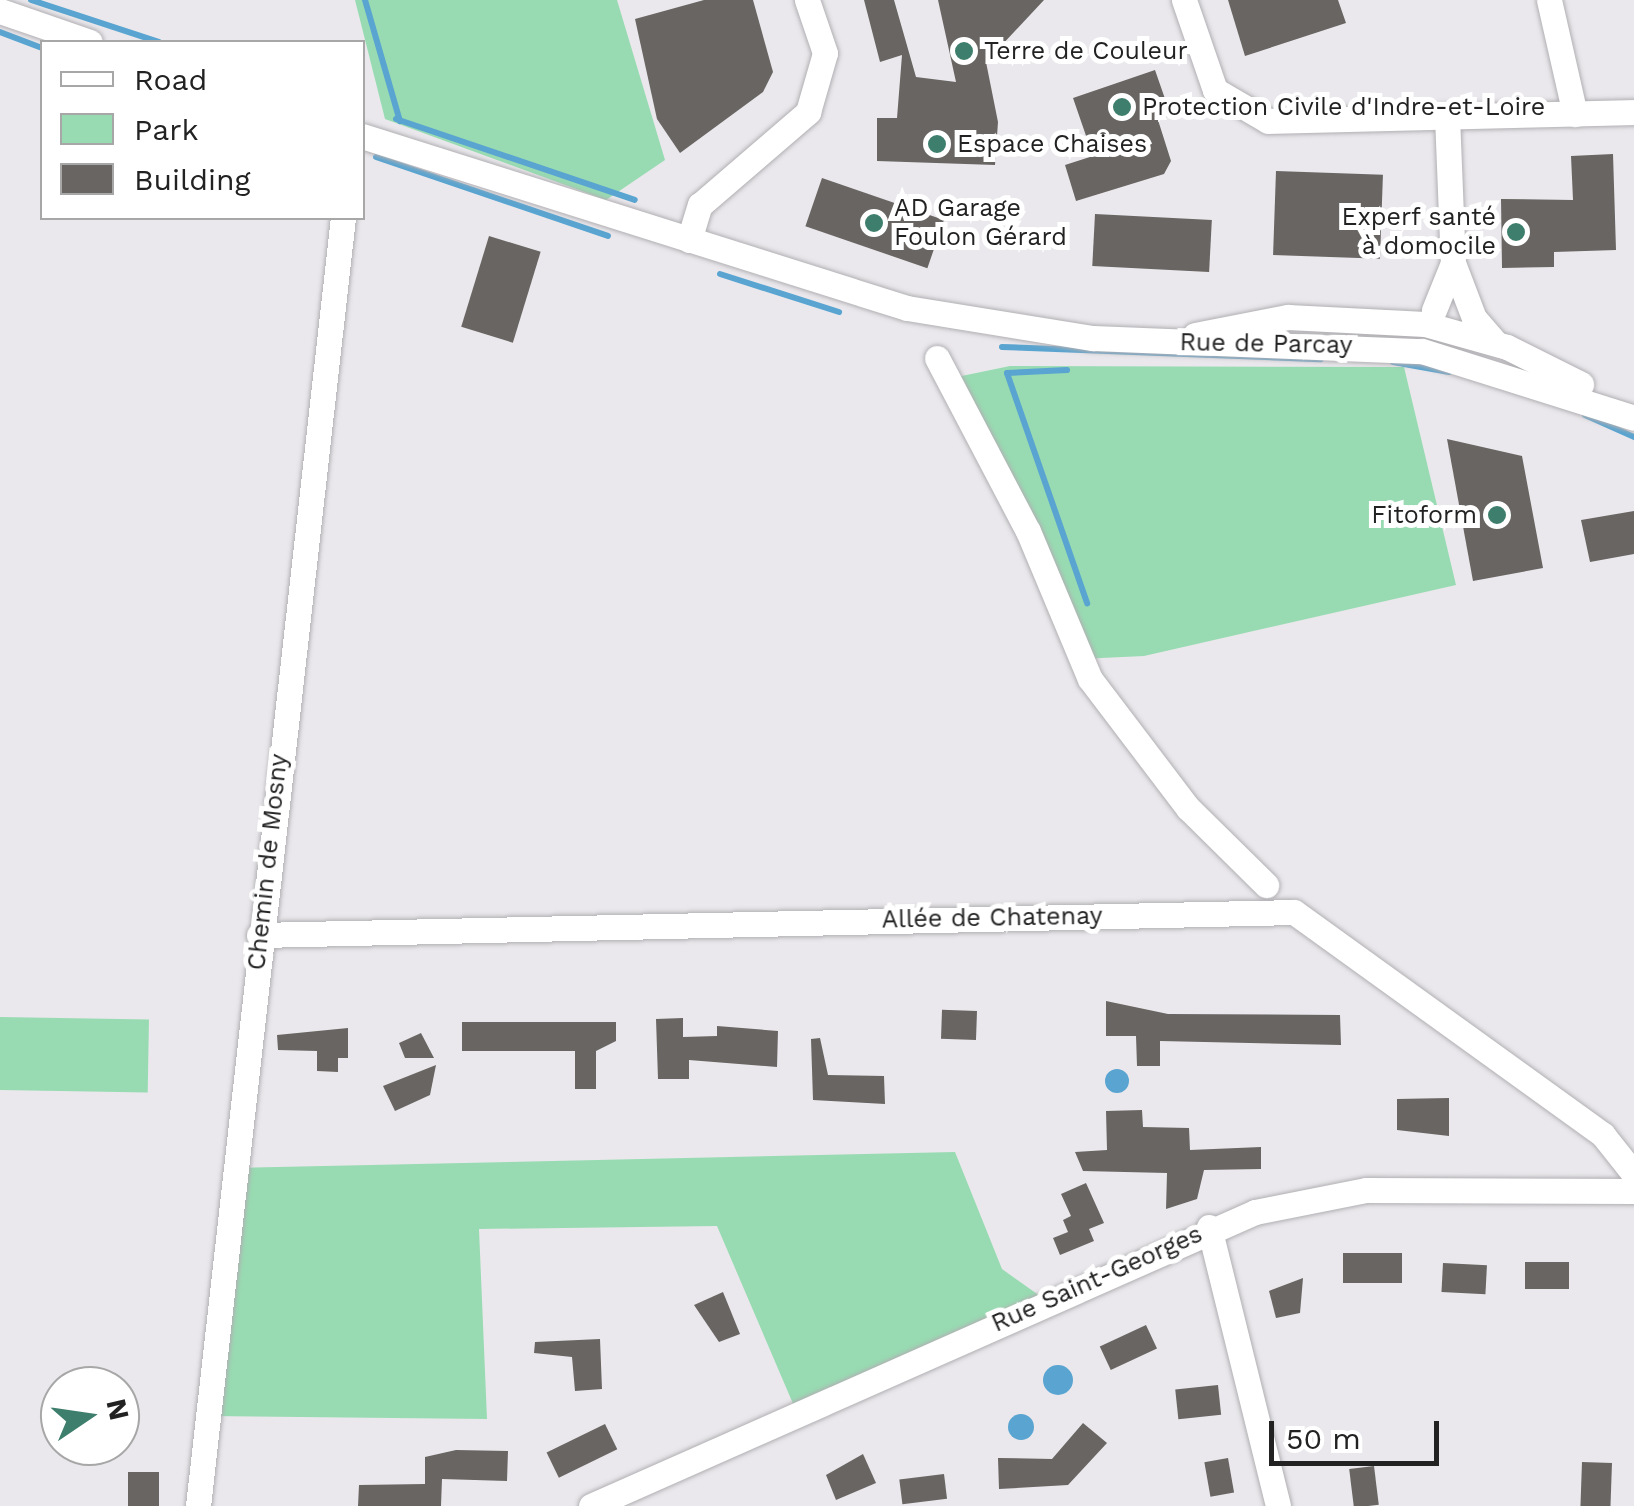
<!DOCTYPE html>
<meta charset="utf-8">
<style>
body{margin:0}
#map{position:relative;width:1634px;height:1506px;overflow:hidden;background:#eae8ec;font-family:"Work Sans",sans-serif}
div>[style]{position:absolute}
.green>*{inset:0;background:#98dbb2;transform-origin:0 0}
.water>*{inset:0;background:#59a4d0}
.round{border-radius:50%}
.stream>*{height:6px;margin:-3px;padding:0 3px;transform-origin:3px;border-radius:3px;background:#59a4d0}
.building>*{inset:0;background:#686562;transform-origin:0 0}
.roads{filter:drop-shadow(0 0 2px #b1afb3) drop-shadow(0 0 2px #b1afb3)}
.minor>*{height:25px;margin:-12.5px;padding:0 12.5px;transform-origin:12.5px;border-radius:12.5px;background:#fff}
.dots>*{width:28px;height:28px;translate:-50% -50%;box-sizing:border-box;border:5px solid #fff;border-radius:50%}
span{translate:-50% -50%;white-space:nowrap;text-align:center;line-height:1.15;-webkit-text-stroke:10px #fff;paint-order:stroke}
.poi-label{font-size:25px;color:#222223}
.left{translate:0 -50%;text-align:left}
.right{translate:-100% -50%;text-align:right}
.street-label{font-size:25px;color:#222223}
.legend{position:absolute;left:40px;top:40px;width:325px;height:180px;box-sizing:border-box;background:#fff;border:2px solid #a7a7a7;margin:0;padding:12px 18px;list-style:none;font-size:30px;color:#222223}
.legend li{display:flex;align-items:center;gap:20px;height:50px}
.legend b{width:50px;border:2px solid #a7a7a7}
.north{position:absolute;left:40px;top:1366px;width:100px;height:100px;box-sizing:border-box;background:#fff;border:2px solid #a7a7a7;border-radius:50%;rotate:77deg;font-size:28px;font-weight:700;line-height:40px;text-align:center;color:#222223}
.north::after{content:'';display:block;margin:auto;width:35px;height:45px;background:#3e7e6c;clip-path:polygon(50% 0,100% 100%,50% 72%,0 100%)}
.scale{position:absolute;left:1269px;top:1421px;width:170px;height:45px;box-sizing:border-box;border:5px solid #222223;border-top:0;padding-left:12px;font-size:30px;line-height:35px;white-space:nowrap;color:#222223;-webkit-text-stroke:8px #fff;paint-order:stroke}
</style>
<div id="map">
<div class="green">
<i style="clip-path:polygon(355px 0,617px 0,665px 160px,606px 200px,385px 119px)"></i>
<i style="clip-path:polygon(1010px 366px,1404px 367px,1456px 585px,1144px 656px,1080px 659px,952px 378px)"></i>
<i style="left:0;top:1017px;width:149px;height:73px;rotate:1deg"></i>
<i style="clip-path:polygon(955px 1152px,1002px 1269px,1047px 1301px,797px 1413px,717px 1226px,479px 1229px,487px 1419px,208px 1416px,236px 1168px)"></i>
</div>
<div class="water">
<i class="round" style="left:1105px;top:1069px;width:24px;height:24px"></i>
<i class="round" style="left:1043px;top:1365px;width:30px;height:30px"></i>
<i class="round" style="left:1008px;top:1414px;width:26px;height:26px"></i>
</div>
<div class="stream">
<i style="left:31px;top:0;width:135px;rotate:18.2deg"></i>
<i style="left:365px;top:0;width:126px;rotate:73.9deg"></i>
<i style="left:0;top:32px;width:45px;rotate:20.9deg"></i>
<i style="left:396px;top:119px;width:252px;rotate:18.7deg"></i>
<i style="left:376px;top:157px;width:245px;rotate:18.8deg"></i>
<i style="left:720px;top:274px;width:125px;rotate:17.7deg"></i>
<i style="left:1002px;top:347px;width:319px;rotate:2.2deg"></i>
<i style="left:1393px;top:362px;width:57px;rotate:10.1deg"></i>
<i style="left:1067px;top:370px;width:60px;rotate:177.1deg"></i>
<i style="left:1007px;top:373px;width:244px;rotate:70.8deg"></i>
<i style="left:1585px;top:415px;width:54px;rotate:24.2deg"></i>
</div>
<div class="building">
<i style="clip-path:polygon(704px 0,753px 0,773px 72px,763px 92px,680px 153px,657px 119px,635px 19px)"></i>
<i style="clip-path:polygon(864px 0,894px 0,916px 77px,956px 82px,938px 0,1044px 0,986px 62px,998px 122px,995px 165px,877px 161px,877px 118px,897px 118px,902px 55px,880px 62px)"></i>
<i style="clip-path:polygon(1228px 0,1338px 0,1346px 23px,1245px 56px)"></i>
<i style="clip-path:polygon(1155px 70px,1171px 116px,1158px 120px,1171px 161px,1164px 174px,1076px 201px,1065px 165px,1093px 156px,1073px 98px)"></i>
<i style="clip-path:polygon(1613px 154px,1616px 250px,1554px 252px,1554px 267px,1502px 268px,1501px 199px,1573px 200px,1571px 156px)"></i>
<i style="left:1276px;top:171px;width:107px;height:84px;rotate:2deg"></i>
<i style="left:822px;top:178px;width:129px;height:51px;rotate:19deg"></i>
<i style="left:1095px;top:214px;width:117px;height:52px;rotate:3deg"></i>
<i style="left:489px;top:236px;width:54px;height:95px;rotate:17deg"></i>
<i style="clip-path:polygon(1447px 439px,1522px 456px,1543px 568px,1473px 581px)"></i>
<i style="clip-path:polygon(1634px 511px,1634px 554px,1590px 562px,1581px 520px)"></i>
<i style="clip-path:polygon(1106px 1001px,1168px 1014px,1340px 1015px,1341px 1045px,1160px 1041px,1160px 1066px,1137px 1066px,1136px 1036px,1106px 1036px)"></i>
<i style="left:977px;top:1011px;width:29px;height:35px;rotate:92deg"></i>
<i style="clip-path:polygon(683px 1018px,683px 1037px,717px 1036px,717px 1026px,778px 1031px,777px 1067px,689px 1060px,689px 1079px,658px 1079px,656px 1019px)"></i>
<i style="clip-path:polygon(462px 1022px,616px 1022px,616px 1041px,596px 1051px,596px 1089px,575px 1089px,575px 1051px,462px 1051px)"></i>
<i style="clip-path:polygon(348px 1028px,348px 1058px,338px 1058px,338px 1072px,317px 1071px,317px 1051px,278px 1050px,277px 1035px)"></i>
<i style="clip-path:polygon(421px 1033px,434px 1058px,405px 1058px,399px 1043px)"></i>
<i style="clip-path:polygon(820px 1038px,828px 1075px,884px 1076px,885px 1104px,813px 1100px,811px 1039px)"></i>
<i style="clip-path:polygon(436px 1065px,430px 1095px,395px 1111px,383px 1086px)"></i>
<i style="clip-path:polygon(1449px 1098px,1449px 1136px,1397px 1130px,1397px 1099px)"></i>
<i style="clip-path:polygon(1142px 1110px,1143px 1127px,1189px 1128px,1190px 1150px,1261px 1147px,1261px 1169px,1204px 1170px,1197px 1199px,1166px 1209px,1167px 1173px,1083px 1171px,1075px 1152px,1107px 1150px,1106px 1111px)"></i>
<i style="clip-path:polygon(1086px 1183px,1104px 1223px,1089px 1229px,1094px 1241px,1060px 1255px,1053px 1238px,1068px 1232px,1063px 1220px,1071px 1216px,1061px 1194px)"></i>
<i style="left:1402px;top:1253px;width:30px;height:59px;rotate:90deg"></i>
<i style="left:1525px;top:1262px;width:44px;height:27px"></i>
<i style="left:1443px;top:1263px;width:44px;height:29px;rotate:3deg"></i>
<i style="clip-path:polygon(1303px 1278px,1300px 1313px,1276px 1318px,1269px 1291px)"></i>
<i style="clip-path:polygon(723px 1292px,740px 1334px,719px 1342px,694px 1305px)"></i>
<i style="left:1146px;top:1325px;width:26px;height:51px;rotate:65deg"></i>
<i style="clip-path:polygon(600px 1339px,602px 1389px,575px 1391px,572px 1357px,534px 1353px,535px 1342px)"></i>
<i style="left:1218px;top:1385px;width:30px;height:43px;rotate:84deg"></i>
<i style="clip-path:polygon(1083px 1423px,1107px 1443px,1068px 1485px,999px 1489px,998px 1458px,1052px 1459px)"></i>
<i style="left:605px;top:1424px;width:28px;height:65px;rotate:64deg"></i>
<i style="clip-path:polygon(456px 1450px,508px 1451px,507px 1481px,442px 1479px,441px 1506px,358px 1506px,359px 1485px,425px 1484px,425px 1457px)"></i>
<i style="clip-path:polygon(863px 1454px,876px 1483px,836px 1500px,826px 1475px)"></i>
<i style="left:1228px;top:1458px;width:35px;height:24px;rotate:80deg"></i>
<i style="left:1582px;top:1462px;width:30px;height:44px;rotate:2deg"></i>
<i style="left:1374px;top:1466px;width:39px;height:25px;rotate:83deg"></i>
<i style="left:128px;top:1472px;width:31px;height:34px"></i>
<i style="left:944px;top:1474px;width:25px;height:45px;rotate:83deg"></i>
</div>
<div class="roads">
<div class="minor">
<i style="left:1184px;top:0;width:95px;rotate:71deg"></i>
<i style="left:1215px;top:90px;width:61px;rotate:30.3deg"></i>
<i style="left:1268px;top:121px;width:366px;rotate:-1.4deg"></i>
<i style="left:1549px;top:0;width:117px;rotate:77.2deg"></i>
<i style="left:0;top:11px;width:95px;rotate:19deg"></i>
<i style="left:1447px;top:116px;width:147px;rotate:87.7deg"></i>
<i style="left:1453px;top:263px;width:59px;rotate:69.1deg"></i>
<i style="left:1474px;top:318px;width:33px;rotate:49deg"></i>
<i style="left:362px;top:136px;width:571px;rotate:17.52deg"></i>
<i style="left:907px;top:308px;width:188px;rotate:9.2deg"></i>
<i style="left:1093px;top:338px;width:329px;rotate:2.3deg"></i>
<i style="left:1422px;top:351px;width:222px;rotate:17.5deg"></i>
<i style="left:689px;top:240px;width:37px;rotate:-73deg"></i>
<i style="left:700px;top:205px;width:143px;rotate:-40.7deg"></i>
<i style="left:808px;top:112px;width:61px;rotate:-73.9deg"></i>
<i style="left:825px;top:53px;width:56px;rotate:-108.8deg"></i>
<i style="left:1434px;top:310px;width:51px;rotate:-68deg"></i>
<i style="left:1195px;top:335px;width:95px;rotate:-11deg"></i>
<i style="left:1288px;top:317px;width:137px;rotate:2.9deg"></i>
<i style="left:1425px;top:324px;width:85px;rotate:15.7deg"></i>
<i style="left:1507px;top:347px;width:83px;rotate:26.6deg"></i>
<i style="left:937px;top:358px;width:195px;rotate:62.3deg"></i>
<i style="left:1028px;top:531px;width:160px;rotate:67.3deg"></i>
<i style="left:1090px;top:679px;width:162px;rotate:52.8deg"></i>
<i style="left:1188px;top:808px;width:110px;rotate:44.6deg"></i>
<i style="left:259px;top:935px;width:1035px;rotate:-1.27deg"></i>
<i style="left:1294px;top:912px;width:381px;rotate:35.8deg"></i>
<i style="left:1603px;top:1135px;width:50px;rotate:51.5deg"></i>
<i style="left:1209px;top:1227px;width:287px;rotate:76.1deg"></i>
<i style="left:198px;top:1506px;width:1296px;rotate:-83.58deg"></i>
<i style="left:591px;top:1506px;width:726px;rotate:-23.88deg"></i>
<i style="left:1255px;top:1212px;width:113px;rotate:-11.2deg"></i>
<i style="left:1366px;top:1190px;width:268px;rotate:0.2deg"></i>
</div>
</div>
<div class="dots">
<i style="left:964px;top:51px;background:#3e7e6c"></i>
<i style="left:1122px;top:107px;background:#3e7e6c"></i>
<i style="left:937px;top:144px;background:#3e7e6c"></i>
<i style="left:874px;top:223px;background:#3e7e6c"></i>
<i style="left:1516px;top:232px;background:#3e7e6c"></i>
<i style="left:1497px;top:515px;background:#3e7e6c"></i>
</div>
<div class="poi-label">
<span class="left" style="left:984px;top:51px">Terre de Couleur</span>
<span class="left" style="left:1142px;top:107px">Protection Civile d'Indre-et-Loire</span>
<span class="left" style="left:957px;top:144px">Espace Chaises</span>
<span class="left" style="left:894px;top:223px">AD Garage<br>Foulon Gérard</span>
<span class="right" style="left:1496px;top:232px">Experf santé<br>à domocile</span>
<span class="right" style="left:1477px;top:515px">Fitoform</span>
</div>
<div class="street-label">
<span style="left:1266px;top:344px;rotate:1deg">Rue de Parcay</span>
<span style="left:268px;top:862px;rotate:-84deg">Chemin de Mosny</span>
<span style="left:992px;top:918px;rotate:-1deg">Allée de Chatenay</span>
<span style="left:1097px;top:1279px;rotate:-24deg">Rue Saint-Georges</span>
</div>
<ul class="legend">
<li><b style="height:12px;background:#fff"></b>Road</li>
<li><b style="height:28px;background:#98dbb2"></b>Park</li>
<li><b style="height:28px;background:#686562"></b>Building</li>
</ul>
<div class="north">N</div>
<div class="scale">50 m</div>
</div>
